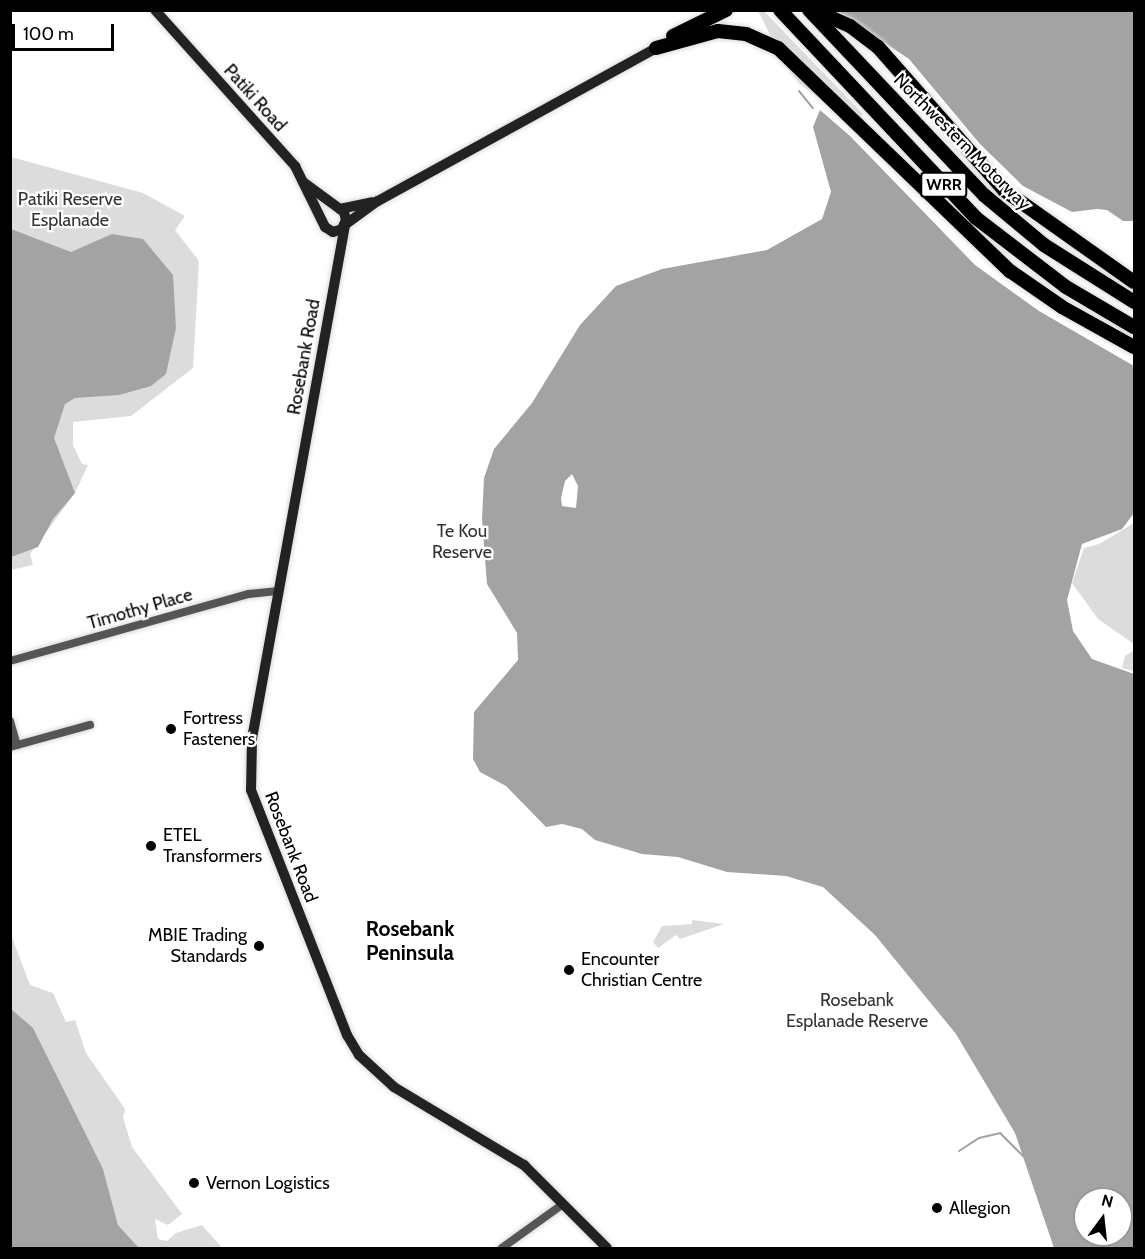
<!DOCTYPE html>
<style>
body{margin:0}
#map{position:relative;width:1145px;height:1259px;overflow:hidden;background:#fff;font-family:Cabin,sans-serif}
div>[style]{position:absolute}
.green>*{inset:0;background:#dcdcdc}
.water>*{inset:0;background:#a3a3a3}
.stream>*{height:2px;margin:-1px;padding:0 1px;transform-origin:1px;border-radius:1px;background:#a3a3a3}
.roads{filter:drop-shadow(0 0 2px #dbdbdb) drop-shadow(0 0 2px #dbdbdb)}
.street>*{height:8px;margin:-4px;padding:0 4px;transform-origin:4px;border-radius:4px;background:#555}
.secondary>*{height:10px;margin:-5px;padding:0 5px;transform-origin:5px;border-radius:5px;background:#222}
.highway>*{height:14px;margin:-7px;padding:0 7px;transform-origin:7px;border-radius:7px;background:#000}
.dots>*{width:16px;height:16px;translate:-50% -50%;box-sizing:border-box;border:3px solid #fff;border-radius:50%}
span{translate:-50% -50%;white-space:nowrap;text-align:center;line-height:1.15;-webkit-text-stroke:4.5px #fff;paint-order:stroke}
.shield-label span{padding:2px 4px;background:#fff;border:2px solid;border-radius:4px;-webkit-text-stroke-width:0}
.shield-label{font-size:16px;color:#000;font-weight:700}
.street-label{font-size:18px;color:#000}
.park-label{font-size:18px;color:#333}
.poi-label{font-size:18px;color:#000}
.left{translate:0 -50%;text-align:left}
.right{translate:-100% -50%;text-align:right}
.quarter-label{font-size:21px;color:#000;font-weight:700}
.frame{position:absolute;inset:0;border:12px solid #000;pointer-events:none}
.north{position:absolute;left:1073px;top:1187px;width:60px;height:60px;box-sizing:border-box;background:#fff;border:2px solid #999;border-radius:50%;rotate:15deg;font-size:16px;font-weight:700;line-height:24px;text-align:center;color:#000}
.north::after{content:'';display:block;margin:auto;width:21px;height:27px;background:#000;clip-path:polygon(50% 0,100% 100%,50% 72%,0 100%)}
.scale{position:absolute;left:12px;top:24px;width:102px;height:27px;box-sizing:border-box;border:3px solid #000;border-top:0;padding-left:8px;font-size:18px;line-height:21px;white-space:nowrap;color:#000;-webkit-text-stroke:4px #fff;paint-order:stroke}
</style>
<div id="map">
<div class="green">
<i style="clip-path:polygon(758px 11px,764px 11px,863px 114px,861px 118px,837px 96px,830px 105px,800px 84px,787px 68px)"></i>
<i style="clip-path:polygon(11px 157px,143px 193px,185px 216px,175px 230px,199px 261px,193px 368px,131px 416px,73px 422px,73px 445px,82px 464px,88px 465px,75px 493px,30px 554px,33px 565px,11px 570px)"></i>
<i style="clip-path:polygon(1134px 523px,1134px 644px,1098px 619px,1072px 583px,1084px 548px,1099px 544px)"></i>
<i style="clip-path:polygon(1134px 650px,1134px 671px,1122px 668px,1125px 656px)"></i>
<i style="clip-path:polygon(692px 920px,724px 924px,680px 939px,676px 935px,658px 948px,653px 942px,662px 926px,692px 924px)"></i>
<i style="clip-path:polygon(10px 932px,30px 985px,53px 993px,66px 1022px,75px 1020px,86px 1053px,125px 1109px,123px 1117px,132px 1147px,182px 1214px,168px 1225px,155px 1219px,158px 1239px,167px 1241px,176px 1233px,202px 1225px,222px 1248px,139px 1248px,118px 1225px,103px 1169px,11px 1057px)"></i>
</div>
<div class="water">
<i style="clip-path:polygon(837px 11px,1134px 11px,1134px 221px,1123px 221px,1107px 210px,1097px 209px,1072px 212px,1023px 186px,980px 144px,909px 59px)"></i>
<i style="clip-path:polygon(evenodd,820px 110px,850px 136px,975px 265px,1039px 311px,1134px 366px,1134px 513px,1122px 529px,1082px 544px,1067px 600px,1073px 631px,1092px 659px,1134px 674px,1134px 1248px,1054px 1248px,1015px 1133px,956px 1034px,875px 935px,823px 887px,786px 876px,727px 872px,678px 857px,642px 854px,595px 840px,582px 829px,562px 824px,546px 827px,506px 786px,480px 772px,473px 759px,474px 712px,518px 660px,517px 633px,487px 584px,482px 519px,484px 478px,494px 449px,532px 403px,580px 325px,616px 286px,662px 269px,767px 250px,822px 219px,831px 192px,813px 127px,820px 110px,572px 474px,578px 486px,576px 508px,562px 506px,561px 498px,565px 481px,572px 474px,820px 110px,1085px 1199px,1121px 1199px,1121px 1235px,1085px 1235px,1085px 1199px)"></i>
<i style="clip-path:polygon(11px 229px,71px 252px,112px 234px,143px 239px,173px 275px,176px 328px,166px 374px,151px 386px,119px 395px,75px 398px,65px 404px,54px 438px,75px 493px,53px 519px,38px 547px,11px 557px)"></i>
<i style="clip-path:polygon(11px 1009px,33px 1028px,103px 1169px,118px 1225px,139px 1248px,11px 1248px)"></i>
</div>
<div class="stream">
<i style="left:799px;top:91px;width:22px;rotate:51deg"></i>
<i style="left:959px;top:1151px;width:24px;rotate:-33deg"></i>
<i style="left:979px;top:1138px;width:22px;rotate:-13deg"></i>
<i style="left:1000px;top:1133px;width:33px;rotate:45deg"></i>
</div>
<div class="roads">
<div class="street">
<i style="left:10px;top:661px;width:248px;rotate:-15.7deg"></i>
<i style="left:249px;top:594px;width:30px;rotate:-6deg"></i>
<i style="left:10px;top:721px;width:25px;rotate:74deg"></i>
<i style="left:10px;top:747px;width:83px;rotate:-15.4deg"></i>
<i style="left:502px;top:1248px;width:75px;rotate:-35.8deg"></i>
</div>
<div class="secondary">
<i style="left:155px;top:10px;width:210px;rotate:48.1deg"></i>
<i style="left:295px;top:166px;width:68px;rotate:63.8deg"></i>
<i style="left:325px;top:227px;width:9px;rotate:32deg"></i>
<i style="left:333px;top:232px;width:9px;rotate:-18deg"></i>
<i style="left:342px;top:229px;width:10px;rotate:-66deg"></i>
<i style="left:346px;top:220px;width:8px;rotate:-104deg"></i>
<i style="left:344px;top:212px;width:51px;rotate:-143.8deg"></i>
<i style="left:340px;top:209px;width:33px;rotate:-12deg"></i>
<i style="left:346px;top:224px;width:39px;rotate:-36deg"></i>
<i style="left:378px;top:201px;width:317px;rotate:-28.8deg"></i>
<i style="left:345px;top:225px;width:522px;rotate:100.26deg"></i>
<i style="left:252px;top:739px;width:51px;rotate:91.1deg"></i>
<i style="left:251px;top:790px;width:263px;rotate:68.6deg"></i>
<i style="left:347px;top:1035px;width:23px;rotate:59deg"></i>
<i style="left:359px;top:1055px;width:47px;rotate:42.4deg"></i>
<i style="left:394px;top:1087px;width:152px;rotate:31deg"></i>
<i style="left:524px;top:1165px;width:117px;rotate:45deg"></i>
</div>
<div class="highway">
<i style="left:780px;top:10px;width:286px;rotate:46.7deg"></i>
<i style="left:976px;top:218px;width:113px;rotate:37.5deg"></i>
<i style="left:1066px;top:287px;width:79px;rotate:30.5deg"></i>
<i style="left:809px;top:10px;width:255px;rotate:46.6deg"></i>
<i style="left:984px;top:195px;width:78px;rotate:39.8deg"></i>
<i style="left:1044px;top:245px;width:107px;rotate:32.3deg"></i>
<i style="left:814px;top:10px;width:39px;rotate:24deg"></i>
<i style="left:850px;top:26px;width:35px;rotate:37deg"></i>
<i style="left:878px;top:47px;width:191px;rotate:48.6deg"></i>
<i style="left:1004px;top:190px;width:159px;rotate:35.3deg"></i>
<i style="left:673px;top:36px;width:59px;rotate:-26.1deg"></i>
<i style="left:656px;top:48px;width:64px;rotate:-15.3deg"></i>
<i style="left:718px;top:31px;width:28px;rotate:6deg"></i>
<i style="left:746px;top:34px;width:35px;rotate:24deg"></i>
<i style="left:778px;top:48px;width:322px;rotate:43.9deg"></i>
<i style="left:1010px;top:271px;width:63px;rotate:34.7deg"></i>
<i style="left:1062px;top:307px;width:82px;rotate:29.1deg"></i>
</div>
</div>
<div class="dots">
<i style="left:171px;top:729px;background:#000"></i>
<i style="left:151px;top:846px;background:#000"></i>
<i style="left:259px;top:946px;background:#000"></i>
<i style="left:569px;top:970px;background:#000"></i>
<i style="left:194px;top:1183px;background:#000"></i>
<i style="left:937px;top:1208px;background:#000"></i>
</div>
<div class="shield-label">
<span style="left:944px;top:185px">WRR</span>
</div>
<div class="street-label">
<span style="left:255px;top:98px;rotate:48deg">Patiki Road</span>
<span style="left:962px;top:142px;rotate:45deg">Northwestern Motorway</span>
<span style="left:304px;top:357px;rotate:-80deg">Rosebank Road</span>
<span style="left:140px;top:609px;rotate:-16deg">Timothy Place</span>
<span style="left:291px;top:847px;rotate:69deg">Rosebank Road</span>
</div>
<div class="park-label">
<span style="left:70px;top:210px">Patiki Reserve<br>Esplanade</span>
<span style="left:462px;top:542px">Te Kou<br>Reserve</span>
<span style="left:857px;top:1011px">Rosebank<br>Esplanade Reserve</span>
</div>
<div class="poi-label">
<span class="left" style="left:183px;top:729px">Fortress<br>Fasteners</span>
<span class="left" style="left:163px;top:846px">ETEL<br>Transformers</span>
<span class="right" style="left:247px;top:946px">MBIE Trading<br>Standards</span>
<span class="left" style="left:581px;top:970px">Encounter<br>Christian Centre</span>
<span class="left" style="left:206px;top:1183px">Vernon Logistics</span>
<span class="left" style="left:949px;top:1208px">Allegion</span>
</div>
<div class="quarter-label">
<span style="left:410px;top:941px">Rosebank<br>Peninsula</span>
</div>
<div class="frame"></div>
<div class="north">N</div>
<div class="scale">100 m</div>
</div>
